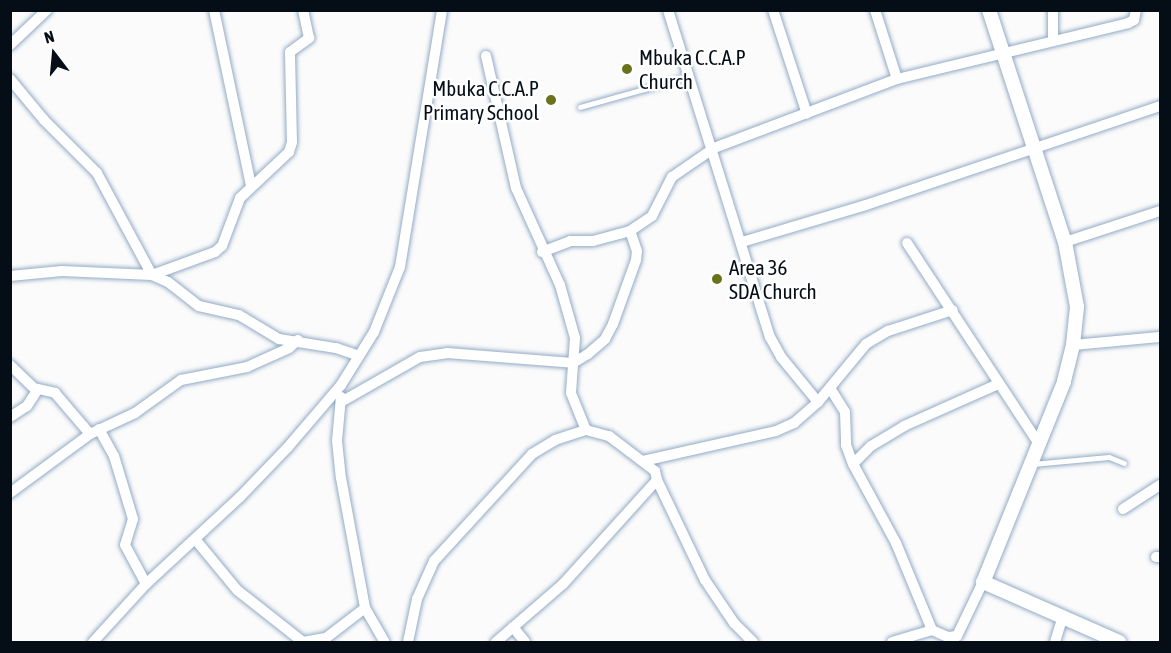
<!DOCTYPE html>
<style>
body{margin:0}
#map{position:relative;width:1171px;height:653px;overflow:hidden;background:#fbfbfb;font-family:"Asap Condensed",sans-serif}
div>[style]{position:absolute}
.roads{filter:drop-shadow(0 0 2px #93abc5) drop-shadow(0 0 2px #93abc5)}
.service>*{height:5px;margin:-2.5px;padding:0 2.5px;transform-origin:2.5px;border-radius:2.5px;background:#fff}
.minor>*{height:10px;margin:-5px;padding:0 5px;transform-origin:5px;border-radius:5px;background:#fff}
.tertiary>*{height:14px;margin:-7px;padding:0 7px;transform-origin:7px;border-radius:7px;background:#fff}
.dots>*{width:16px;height:16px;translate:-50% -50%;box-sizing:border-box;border:3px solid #fff;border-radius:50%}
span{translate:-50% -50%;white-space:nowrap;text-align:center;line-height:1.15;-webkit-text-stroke:5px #fff;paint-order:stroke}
.poi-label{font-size:21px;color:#050d16}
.left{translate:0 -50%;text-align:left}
.right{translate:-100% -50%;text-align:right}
.frame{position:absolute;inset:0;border:12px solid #050d16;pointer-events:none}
.north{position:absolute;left:24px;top:24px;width:60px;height:60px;-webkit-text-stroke:4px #fff;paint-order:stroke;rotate:344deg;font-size:16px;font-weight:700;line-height:24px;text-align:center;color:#050d16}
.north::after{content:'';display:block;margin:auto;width:21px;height:27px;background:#050d16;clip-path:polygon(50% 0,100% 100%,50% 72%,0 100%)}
</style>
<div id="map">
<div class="roads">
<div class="service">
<i style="left:580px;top:107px;width:114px;rotate:-15.7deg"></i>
<i style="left:1032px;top:464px;width:77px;rotate:-5.2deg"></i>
<i style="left:1109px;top:457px;width:16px;rotate:22deg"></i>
</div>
<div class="minor">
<i style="left:214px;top:10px;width:179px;rotate:78.1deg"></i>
<i style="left:668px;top:10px;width:343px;rotate:72.7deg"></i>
<i style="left:770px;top:337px;width:23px;rotate:61deg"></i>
<i style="left:781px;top:357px;width:58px;rotate:50.6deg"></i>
<i style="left:773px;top:10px;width:109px;rotate:71.9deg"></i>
<i style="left:875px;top:10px;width:72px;rotate:72.3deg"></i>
<i style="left:1053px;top:40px;width:30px;rotate:-90deg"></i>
<i style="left:10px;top:45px;width:51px;rotate:-43.4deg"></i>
<i style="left:486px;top:56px;width:135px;rotate:77.2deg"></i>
<i style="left:516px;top:188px;width:107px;rotate:65.6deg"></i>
<i style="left:560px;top:285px;width:55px;rotate:74.2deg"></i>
<i style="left:575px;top:338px;width:55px;rotate:94.2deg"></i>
<i style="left:571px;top:393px;width:40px;rotate:68deg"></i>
<i style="left:10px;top:79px;width:53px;rotate:50.3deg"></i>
<i style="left:44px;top:120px;width:75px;rotate:45deg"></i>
<i style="left:97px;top:173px;width:116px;rotate:61.7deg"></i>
<i style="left:152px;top:275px;width:67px;rotate:-20.1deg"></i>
<i style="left:215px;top:252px;width:9px;rotate:-41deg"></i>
<i style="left:222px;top:246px;width:51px;rotate:-69.4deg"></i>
<i style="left:240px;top:198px;width:67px;rotate:-43.2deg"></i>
<i style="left:289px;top:152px;width:10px;rotate:-73deg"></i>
<i style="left:292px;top:142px;width:90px;rotate:-91.3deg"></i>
<i style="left:290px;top:52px;width:24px;rotate:-36deg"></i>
<i style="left:309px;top:38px;width:29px;rotate:-102deg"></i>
<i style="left:742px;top:242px;width:129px;rotate:-16.6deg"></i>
<i style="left:866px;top:205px;width:310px;rotate:-18.6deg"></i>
<i style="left:1065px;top:242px;width:100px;rotate:-18.1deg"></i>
<i style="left:907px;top:243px;width:240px;rotate:56.7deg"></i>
<i style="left:542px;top:252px;width:30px;rotate:-21deg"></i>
<i style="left:570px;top:241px;width:23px"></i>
<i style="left:593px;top:241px;width:38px;rotate:-15deg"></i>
<i style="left:630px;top:231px;width:27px;rotate:-34deg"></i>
<i style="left:652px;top:216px;width:44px;rotate:-62.9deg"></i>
<i style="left:672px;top:177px;width:51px;rotate:-34.6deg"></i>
<i style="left:714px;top:148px;width:196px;rotate:-20.7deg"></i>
<i style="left:897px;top:79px;width:238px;rotate:-13.6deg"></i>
<i style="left:1128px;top:23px;width:7px;rotate:-27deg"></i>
<i style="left:1134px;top:20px;width:10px;rotate:-79deg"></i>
<i style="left:10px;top:276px;width:52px;rotate:-5.5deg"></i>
<i style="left:62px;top:271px;width:90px;rotate:2.5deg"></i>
<i style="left:152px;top:275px;width:17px;rotate:24deg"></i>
<i style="left:168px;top:282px;width:39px;rotate:38deg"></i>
<i style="left:199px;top:306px;width:41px;rotate:12.7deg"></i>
<i style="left:239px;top:315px;width:47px;rotate:31deg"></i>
<i style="left:279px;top:339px;width:58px;rotate:9deg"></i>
<i style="left:336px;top:348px;width:24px;rotate:19deg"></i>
<i style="left:1073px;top:345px;width:87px;rotate:-5.3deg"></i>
<i style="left:10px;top:365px;width:33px;rotate:44deg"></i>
<i style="left:34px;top:388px;width:22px;rotate:13deg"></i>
<i style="left:55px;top:393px;width:54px;rotate:49.5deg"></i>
<i style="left:830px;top:388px;width:28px;rotate:58deg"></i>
<i style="left:845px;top:412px;width:33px;rotate:88deg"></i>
<i style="left:846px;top:445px;width:20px;rotate:70deg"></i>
<i style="left:853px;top:464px;width:90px;rotate:61.4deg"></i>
<i style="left:896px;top:543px;width:94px;rotate:67.5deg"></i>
<i style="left:341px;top:397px;width:44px;rotate:95.2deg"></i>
<i style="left:337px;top:441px;width:37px;rotate:84deg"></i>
<i style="left:341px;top:478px;width:132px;rotate:79.5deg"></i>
<i style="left:365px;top:608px;width:39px;rotate:60deg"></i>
<i style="left:341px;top:402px;width:91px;rotate:-29.7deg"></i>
<i style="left:420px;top:357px;width:27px;rotate:-8deg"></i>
<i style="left:447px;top:353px;width:126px;rotate:4.5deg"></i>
<i style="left:573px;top:363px;width:17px;rotate:-31deg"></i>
<i style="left:588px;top:354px;width:23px;rotate:-41deg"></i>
<i style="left:605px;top:339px;width:17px;rotate:-62deg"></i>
<i style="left:613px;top:324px;width:68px;rotate:-70.2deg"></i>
<i style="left:636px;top:260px;width:9px;rotate:-84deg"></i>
<i style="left:637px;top:251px;width:21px;rotate:-109deg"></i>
<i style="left:10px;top:417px;width:20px;rotate:-33deg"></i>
<i style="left:27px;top:406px;width:20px;rotate:-57deg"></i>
<i style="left:99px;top:429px;width:31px;rotate:61deg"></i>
<i style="left:114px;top:456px;width:66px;rotate:73.2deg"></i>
<i style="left:133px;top:519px;width:27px;rotate:107deg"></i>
<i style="left:125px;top:545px;width:44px;rotate:61.7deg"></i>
<i style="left:643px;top:461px;width:136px;rotate:-12.7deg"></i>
<i style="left:776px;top:431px;width:20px;rotate:-24deg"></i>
<i style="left:794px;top:423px;width:32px;rotate:-41deg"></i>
<i style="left:818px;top:402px;width:75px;rotate:-50.4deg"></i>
<i style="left:866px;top:344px;width:26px;rotate:-31deg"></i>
<i style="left:888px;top:331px;width:68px;rotate:-17.9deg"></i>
<i style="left:853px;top:464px;width:25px;rotate:-45deg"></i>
<i style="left:871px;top:446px;width:39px;rotate:-31deg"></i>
<i style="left:904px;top:426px;width:101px;rotate:-24deg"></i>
<i style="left:657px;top:480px;width:111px;rotate:64.4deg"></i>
<i style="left:705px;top:580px;width:52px;rotate:56deg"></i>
<i style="left:734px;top:623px;width:27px;rotate:45deg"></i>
<i style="left:10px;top:493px;width:99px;rotate:-36.4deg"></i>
<i style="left:90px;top:434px;width:50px;rotate:-25deg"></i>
<i style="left:135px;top:413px;width:57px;rotate:-35.7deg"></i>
<i style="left:181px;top:380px;width:67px;rotate:-11.1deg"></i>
<i style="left:247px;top:367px;width:46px;rotate:-24.3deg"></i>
<i style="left:289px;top:348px;width:12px;rotate:-42deg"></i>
<i style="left:1123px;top:509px;width:44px;rotate:-33deg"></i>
<i style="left:195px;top:539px;width:66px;rotate:50.5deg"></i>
<i style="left:237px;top:590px;width:84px;rotate:38.2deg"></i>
<i style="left:303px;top:642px;width:23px;rotate:-10deg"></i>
<i style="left:326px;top:638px;width:49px;rotate:-37.6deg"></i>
<i style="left:1156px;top:557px;width:4px"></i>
<i style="left:513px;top:627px;width:19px;rotate:51deg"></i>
<i style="left:93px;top:642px;width:79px;rotate:-47.6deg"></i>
<i style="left:146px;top:584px;width:128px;rotate:-42.8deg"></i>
<i style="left:240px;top:497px;width:69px;rotate:-46.2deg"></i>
<i style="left:288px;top:447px;width:82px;rotate:-49.5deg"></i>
<i style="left:341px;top:385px;width:62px;rotate:-58.1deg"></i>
<i style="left:374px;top:332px;width:70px;rotate:-68.2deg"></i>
<i style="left:400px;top:267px;width:260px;rotate:-80.7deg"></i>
<i style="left:408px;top:642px;width:44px;rotate:-78.2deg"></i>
<i style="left:417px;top:599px;width:42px;rotate:-65.9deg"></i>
<i style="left:434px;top:561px;width:145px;rotate:-47.5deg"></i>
<i style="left:532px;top:454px;width:27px;rotate:-31deg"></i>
<i style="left:555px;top:440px;width:33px;rotate:-18deg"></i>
<i style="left:586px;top:430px;width:24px;rotate:15deg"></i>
<i style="left:609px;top:436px;width:58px;rotate:37.3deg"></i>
<i style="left:655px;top:471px;width:9px;rotate:77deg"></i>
<i style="left:657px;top:480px;width:140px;rotate:132.1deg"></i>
<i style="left:563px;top:584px;width:89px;rotate:139.1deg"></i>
<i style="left:892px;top:642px;width:42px;rotate:-16.7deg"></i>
<i style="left:932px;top:630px;width:17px;rotate:24deg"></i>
<i style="left:948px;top:637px;width:9px;rotate:-6deg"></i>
<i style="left:957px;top:636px;width:60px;rotate:-64.3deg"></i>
<i style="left:1055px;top:642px;width:24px;rotate:-73deg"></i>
</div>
<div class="tertiary">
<i style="left:989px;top:10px;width:244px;rotate:71.9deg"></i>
<i style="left:1065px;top:242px;width:66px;rotate:79.5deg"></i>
<i style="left:1077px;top:307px;width:38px;rotate:96deg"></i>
<i style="left:1073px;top:345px;width:38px;rotate:104deg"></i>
<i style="left:1064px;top:382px;width:216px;rotate:112deg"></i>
<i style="left:983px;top:582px;width:149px;rotate:23.8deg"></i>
</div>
</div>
<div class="dots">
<i style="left:627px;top:69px;background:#69731c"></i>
<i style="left:551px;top:100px;background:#69731c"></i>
<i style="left:717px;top:279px;background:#69731c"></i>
</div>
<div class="poi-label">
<span class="left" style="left:639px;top:69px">Mbuka C.C.A.P<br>Church</span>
<span class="right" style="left:539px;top:100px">Mbuka C.C.A.P<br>Primary School</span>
<span class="left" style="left:729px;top:279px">Area 36<br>SDA Church</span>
</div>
<div class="frame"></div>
<div class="north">N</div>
</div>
